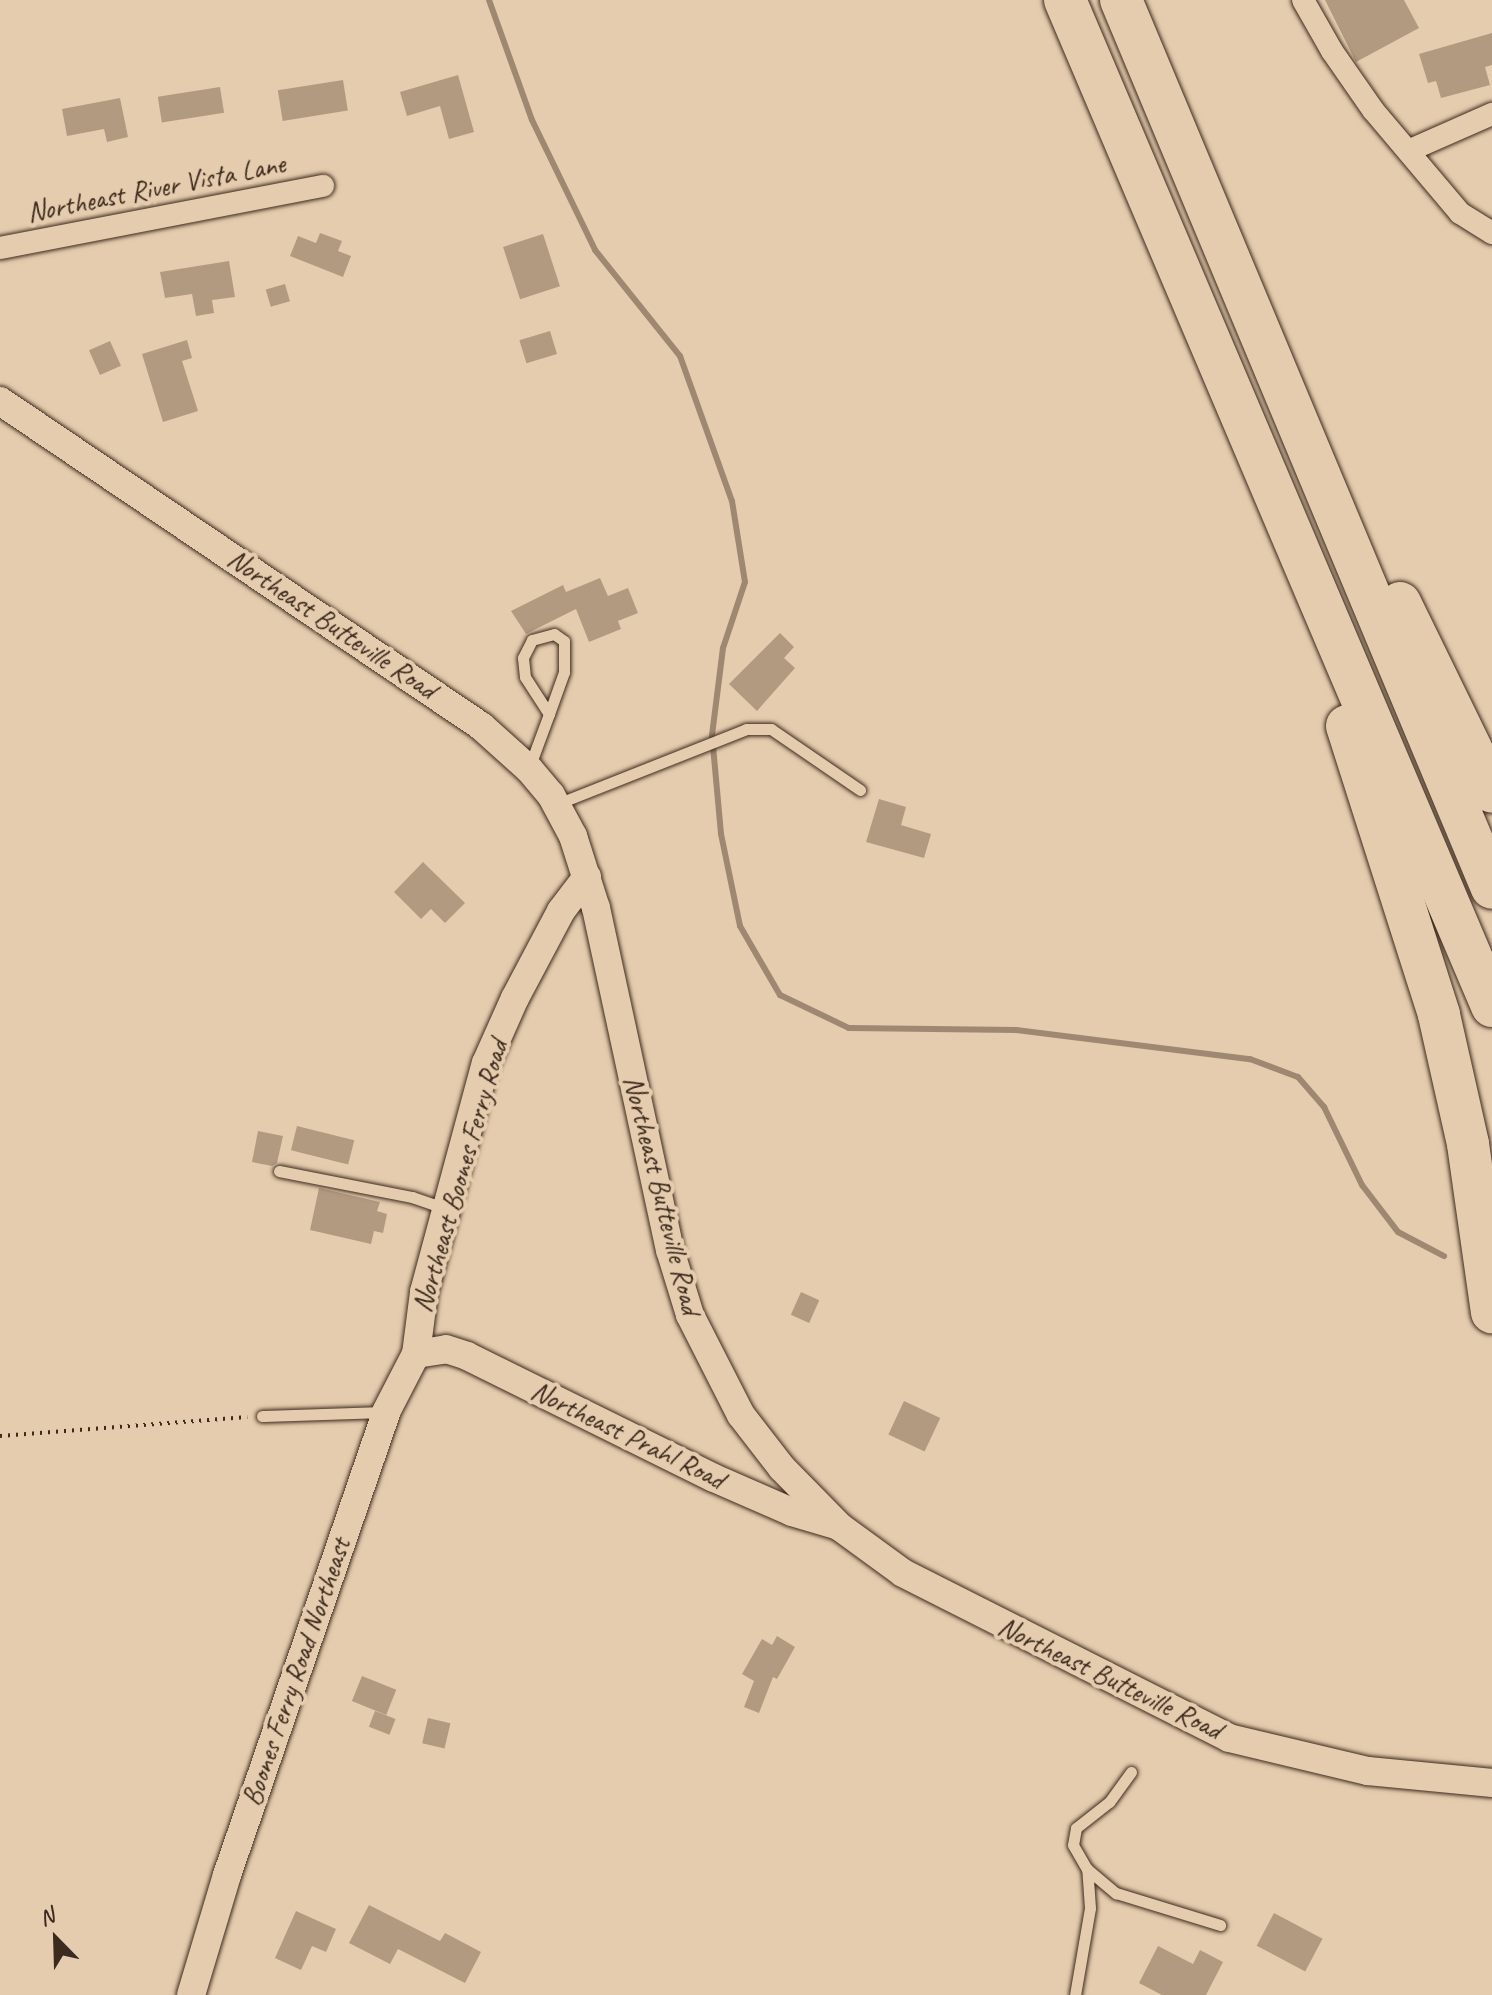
<!DOCTYPE html>
<style>
body{margin:0}
#map{position:relative;width:1492px;height:1995px;overflow:hidden;background:#e6ccae;font-family:Caveat,sans-serif}
div>[style]{position:absolute}
.stream>*{height:6px;margin:-3px;padding:0 3px;transform-origin:3px;border-radius:3px;background:#9e8872}
.building>*{inset:0;background:#b29a81;transform-origin:0 0}
.path>*{height:4px;margin-top:-2px;transform-origin:0;background:repeating-linear-gradient(90deg,#3b2a1e 0 2px,transparent 0 8px)}
.roads{filter:drop-shadow(0 0 2px #3b2a1e) drop-shadow(0 0 2px #3b2a1e)}
.service>*{height:11px;margin:-5.5px;padding:0 5.5px;transform-origin:5.5px;border-radius:5.5px;background:#e6ccae}
.minor>*{height:22px;margin:-11px;padding:0 11px;transform-origin:11px;border-radius:11px;background:#e6ccae}
.tertiary>*{height:28px;margin:-14px;padding:0 14px;transform-origin:14px;border-radius:14px;background:#e6ccae}
.motorway>*{height:42px;margin:-21px;padding:0 21px;transform-origin:21px;border-radius:21px;background:#e6ccae}
span{translate:-50% -50%;white-space:nowrap;text-align:center;line-height:1.15;-webkit-text-stroke:8px #e6ccae;paint-order:stroke}
.street-label{font-size:28px;color:#3b2a1e}
.north{position:absolute;left:16px;top:1899px;width:80px;height:80px;-webkit-text-stroke:6px #e6ccae;paint-order:stroke;rotate:337deg;font-size:22px;font-weight:700;line-height:32px;text-align:center;color:#3b2a1e}
.north::after{content:'';display:block;margin:auto;width:28px;height:36px;background:#3b2a1e;clip-path:polygon(50% 0,100% 100%,50% 72%,0 100%)}
</style>
<div id="map">
<div class="stream">
<i style="left:489px;top:0;width:127px;rotate:70.3deg"></i>
<i style="left:532px;top:120px;width:144px;rotate:64.1deg"></i>
<i style="left:595px;top:250px;width:136px;rotate:51.3deg"></i>
<i style="left:680px;top:356px;width:154px;rotate:70.3deg"></i>
<i style="left:732px;top:501px;width:82px;rotate:80.9deg"></i>
<i style="left:745px;top:582px;width:70px;rotate:108.4deg"></i>
<i style="left:723px;top:648px;width:88px;rotate:97.2deg"></i>
<i style="left:712px;top:735px;width:99px;rotate:84.8deg"></i>
<i style="left:721px;top:834px;width:94px;rotate:78.3deg"></i>
<i style="left:740px;top:926px;width:80px;rotate:59.9deg"></i>
<i style="left:780px;top:995px;width:76px;rotate:25.6deg"></i>
<i style="left:849px;top:1028px;width:167px;rotate:0.7deg"></i>
<i style="left:1016px;top:1030px;width:236px;rotate:7.1deg"></i>
<i style="left:1250px;top:1059px;width:51px;rotate:20.6deg"></i>
<i style="left:1298px;top:1077px;width:40px;rotate:49deg"></i>
<i style="left:1324px;top:1107px;width:87px;rotate:64deg"></i>
<i style="left:1362px;top:1185px;width:59px;rotate:52.5deg"></i>
<i style="left:1398px;top:1232px;width:52px;rotate:27.6deg"></i>
</div>
<div class="building">
<i style="clip-path:polygon(1325px 0,1404px 0,1419px 28px,1356px 62px)"></i>
<i style="clip-path:polygon(1492px 33px,1492px 65px,1485px 67px,1490px 85px,1441px 98px,1436px 81px,1428px 83px,1419px 54px)"></i>
<i style="clip-path:polygon(458px 75px,474px 132px,449px 139px,440px 106px,407px 116px,400px 92px)"></i>
<i style="left:343px;top:80px;width:31px;height:66px;rotate:81deg"></i>
<i style="left:220px;top:87px;width:26px;height:63px;rotate:81deg"></i>
<i style="clip-path:polygon(120px 98px,128px 137px,107px 142px,104px 129px,67px 136px,62px 109px)"></i>
<i style="clip-path:polygon(320px 233px,342px 241px,338px 251px,351px 256px,343px 277px,290px 256px,298px 236px,316px 243px)"></i>
<i style="left:543px;top:234px;width:55px;height:42px;rotate:72deg"></i>
<i style="clip-path:polygon(229px 261px,235px 297px,212px 300px,214px 313px,196px 316px,192px 294px,165px 298px,160px 272px)"></i>
<i style="left:285px;top:284px;width:18px;height:20px;rotate:74deg"></i>
<i style="left:550px;top:331px;width:24px;height:32px;rotate:73deg"></i>
<i style="clip-path:polygon(187px 340px,192px 358px,182px 361px,198px 411px,163px 422px,142px 354px)"></i>
<i style="left:110px;top:341px;width:27px;height:23px;rotate:66deg"></i>
<i style="clip-path:polygon(600px 578px,608px 596px,628px 588px,638px 613px,618px 621px,621px 629px,589px 642px,576px 609px,526px 634px,511px 611px,563px 585px,566px 592px)"></i>
<i style="clip-path:polygon(780px 633px,794px 647px,784px 658px,795px 668px,757px 711px,729px 684px)"></i>
<i style="clip-path:polygon(879px 799px,906px 807px,901px 825px,931px 834px,924px 858px,866px 842px)"></i>
<i style="clip-path:polygon(423px 862px,465px 903px,445px 923px,431px 909px,421px 919px,394px 892px)"></i>
<i style="left:297px;top:1126px;width:59px;height:25px;rotate:14deg"></i>
<i style="clip-path:polygon(258px 1131px,283px 1136px,277px 1163px,272px 1166px,252px 1162px)"></i>
<i style="clip-path:polygon(319px 1188px,380px 1202px,377px 1211px,387px 1214px,383px 1233px,374px 1231px,371px 1244px,310px 1230px)"></i>
<i style="left:801px;top:1292px;width:20px;height:25px;rotate:24deg"></i>
<i style="left:904px;top:1401px;width:40px;height:37px;rotate:25deg"></i>
<i style="clip-path:polygon(777px 1636px,795px 1647px,777px 1679px,773px 1677px,759px 1713px,744px 1707px,754px 1681px,742px 1674px,762px 1639px,772px 1645px)"></i>
<i style="left:362px;top:1676px;width:37px;height:27px;rotate:22deg"></i>
<i style="left:375px;top:1711px;width:22px;height:17px;rotate:21deg"></i>
<i style="left:428px;top:1718px;width:23px;height:26px;rotate:13deg"></i>
<i style="clip-path:polygon(369px 1905px,440px 1941px,445px 1933px,481px 1952px,465px 1983px,398px 1949px,390px 1964px,349px 1943px)"></i>
<i style="clip-path:polygon(296px 1911px,336px 1929px,326px 1952px,312px 1946px,301px 1970px,275px 1958px)"></i>
<i style="left:1274px;top:1913px;width:55px;height:37px;rotate:28deg"></i>
<i style="clip-path:polygon(1158px 1946px,1193px 1964px,1200px 1950px,1223px 1962px,1206px 1995px,1162px 1995px,1139px 1983px)"></i>
</div>
<div class="path">
<i style="left:0;top:1436px;width:248px;rotate:-4.4deg"></i>
</div>
<div class="roads">
<div class="service">
<i style="left:529px;top:768px;width:58px;rotate:-69.7deg"></i>
<i style="left:549px;top:714px;width:45px;rotate:-70.3deg"></i>
<i style="left:564px;top:672px;width:31px;rotate:-90deg"></i>
<i style="left:564px;top:641px;width:12px;rotate:-145deg"></i>
<i style="left:554px;top:634px;width:23px;rotate:165deg"></i>
<i style="left:532px;top:640px;width:20px;rotate:117deg"></i>
<i style="left:523px;top:658px;width:19px;rotate:84deg"></i>
<i style="left:525px;top:677px;width:44px;rotate:57deg"></i>
<i style="left:557px;top:804px;width:203px;rotate:-21.6deg"></i>
<i style="left:746px;top:729px;width:25px"></i>
<i style="left:771px;top:729px;width:108px;rotate:34.4deg"></i>
<i style="left:279px;top:1171px;width:136px;rotate:11.1deg"></i>
<i style="left:412px;top:1197px;width:36px;rotate:19deg"></i>
<i style="left:262px;top:1416px;width:123px;rotate:-1.9deg"></i>
<i style="left:1131px;top:1772px;width:37px;rotate:126deg"></i>
<i style="left:1109px;top:1802px;width:42px;rotate:141.8deg"></i>
<i style="left:1076px;top:1828px;width:17px;rotate:100deg"></i>
<i style="left:1073px;top:1845px;width:28px;rotate:60deg"></i>
<i style="left:1087px;top:1869px;width:38px;rotate:40deg"></i>
<i style="left:1116px;top:1893px;width:109px;rotate:17.1deg"></i>
<i style="left:1075px;top:1995px;width:88px;rotate:-80.2deg"></i>
<i style="left:1090px;top:1908px;width:39px;rotate:-94deg"></i>
</div>
<div class="minor">
<i style="left:1303px;top:0;width:59px;rotate:60.4deg"></i>
<i style="left:1332px;top:51px;width:72px;rotate:55.2deg"></i>
<i style="left:1373px;top:110px;width:135px;rotate:49.8deg"></i>
<i style="left:1460px;top:213px;width:38px;rotate:32deg"></i>
<i style="left:1408px;top:151px;width:92px;rotate:-23.8deg"></i>
<i style="left:0;top:248px;width:329px;rotate:-10.9deg"></i>
</div>
<div class="tertiary">
<i style="left:0;top:401px;width:581px;rotate:34.05deg"></i>
<i style="left:481px;top:726px;width:64px;rotate:41.9deg"></i>
<i style="left:529px;top:769px;width:34px;rotate:50deg"></i>
<i style="left:551px;top:795px;width:47px;rotate:61.8deg"></i>
<i style="left:573px;top:836px;width:76px;rotate:72.3deg"></i>
<i style="left:596px;top:908px;width:350px;rotate:77.8deg"></i>
<i style="left:670px;top:1250px;width:68px;rotate:72.9deg"></i>
<i style="left:690px;top:1315px;width:112px;rotate:63deg"></i>
<i style="left:741px;top:1415px;width:67px;rotate:52.3deg"></i>
<i style="left:782px;top:1468px;width:83px;rotate:45.5deg"></i>
<i style="left:840px;top:1527px;width:78px;rotate:36.1deg"></i>
<i style="left:903px;top:1573px;width:365px;rotate:26.8deg"></i>
<i style="left:1229px;top:1738px;width:143px;rotate:13.4deg"></i>
<i style="left:1368px;top:1771px;width:125px;rotate:5.5deg"></i>
<i style="left:416px;top:1354px;width:30px;rotate:-9deg"></i>
<i style="left:446px;top:1349px;width:22px;rotate:18deg"></i>
<i style="left:467px;top:1356px;width:275px;rotate:26.3deg"></i>
<i style="left:714px;top:1478px;width:85px;rotate:23.6deg"></i>
<i style="left:792px;top:1512px;width:46px;rotate:16.5deg"></i>
<i style="left:191px;top:1995px;width:125px;rotate:-73.3deg"></i>
<i style="left:227px;top:1875px;width:490px;rotate:-71deg"></i>
<i style="left:386px;top:1412px;width:65px;rotate:-62.7deg"></i>
<i style="left:416px;top:1354px;width:63px;rotate:-82.6deg"></i>
<i style="left:424px;top:1292px;width:237px;rotate:-74.9deg"></i>
<i style="left:486px;top:1063px;width:71px;rotate:-66deg"></i>
<i style="left:515px;top:998px;width:98px;rotate:-62.1deg"></i>
<i style="left:561px;top:911px;width:43px;rotate:-52.6deg"></i>
</div>
<div class="motorway">
<i style="left:1065px;top:0;width:1093px;rotate:67deg"></i>
<i style="left:1121px;top:0;width:962px;rotate:67.33deg"></i>
<i style="left:1400px;top:603px;width:210px;rotate:64deg"></i>
<i style="left:1347px;top:726px;width:303px;rotate:72.3deg"></i>
<i style="left:1439px;top:1015px;width:132px;rotate:77.3deg"></i>
<i style="left:1468px;top:1144px;width:170px;rotate:81.9deg"></i>
</div>
</div>
<div class="street-label">
<span style="left:156px;top:188px;rotate:-11deg">Northeast River Vista Lane</span>
<span style="left:332px;top:624px;rotate:34deg">Northeast Butteville Road</span>
<span style="left:460px;top:1176px;rotate:-74deg">Northeast Boones Ferry Road</span>
<span style="left:662px;top:1195px;rotate:76deg">Northeast Butteville Road</span>
<span style="left:628px;top:1435px;rotate:26deg">Northeast Prahl Road</span>
<span style="left:296px;top:1672px;rotate:-71deg">Boones Ferry Road Northeast</span>
<span style="left:1110px;top:1678px;rotate:26deg">Northeast Butteville Road</span>
</div>
<div class="north">N</div>
</div>
